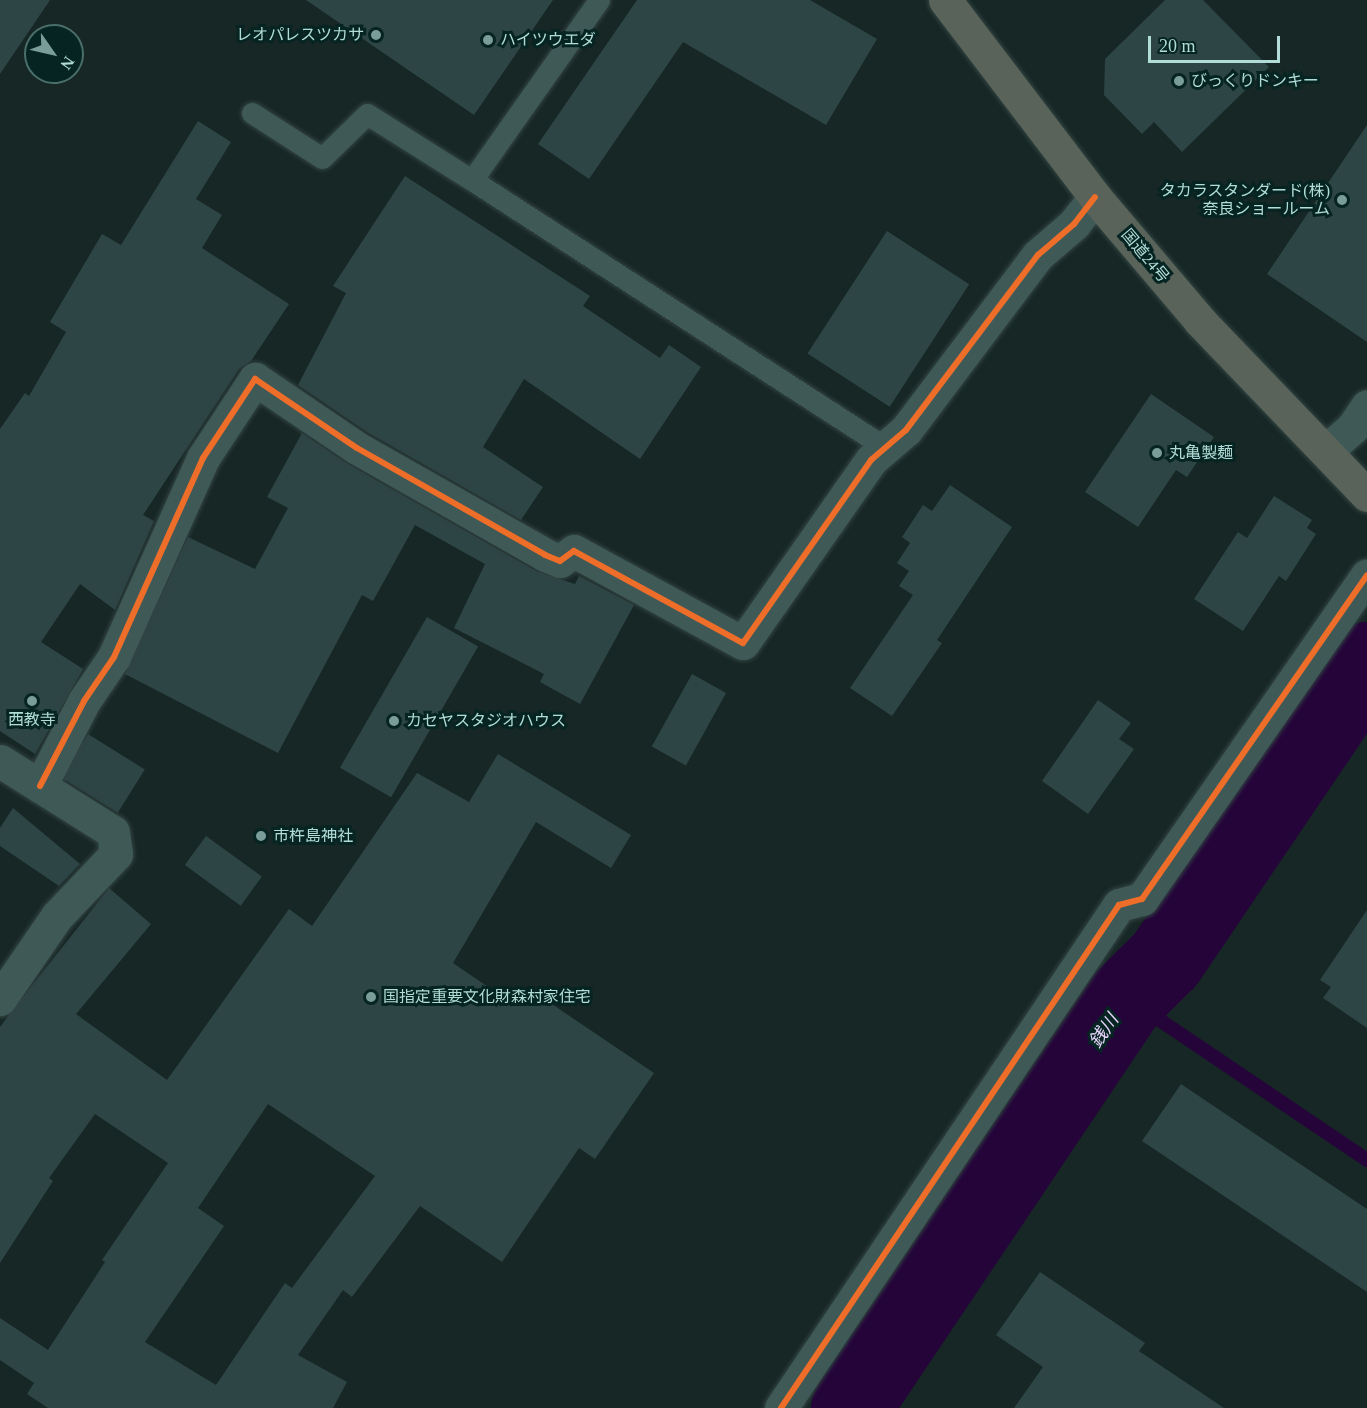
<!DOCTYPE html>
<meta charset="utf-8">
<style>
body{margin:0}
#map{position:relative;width:1367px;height:1408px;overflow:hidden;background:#172725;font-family:"Times New Roman","Noto Sans JP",serif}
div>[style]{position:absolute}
.stream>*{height:14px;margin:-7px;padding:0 7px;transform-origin:7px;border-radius:7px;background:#25043a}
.river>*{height:80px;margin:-40px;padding:0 40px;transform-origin:40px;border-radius:40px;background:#25043a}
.building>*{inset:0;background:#2e4546;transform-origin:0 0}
.roads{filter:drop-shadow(0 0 2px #324442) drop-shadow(0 0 2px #324442)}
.lane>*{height:21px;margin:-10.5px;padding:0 10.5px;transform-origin:10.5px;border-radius:10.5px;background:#3f5957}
.street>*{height:33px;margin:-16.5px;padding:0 16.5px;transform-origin:16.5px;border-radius:16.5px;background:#3f5957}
.highway>*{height:33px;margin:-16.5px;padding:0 16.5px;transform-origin:16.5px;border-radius:16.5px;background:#596359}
.cycleway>*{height:6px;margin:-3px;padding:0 3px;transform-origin:3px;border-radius:3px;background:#ee6e29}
.dots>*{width:16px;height:16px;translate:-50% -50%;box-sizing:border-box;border:3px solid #052422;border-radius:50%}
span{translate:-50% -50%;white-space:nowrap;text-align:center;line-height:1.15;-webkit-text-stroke:6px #052422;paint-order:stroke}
.poi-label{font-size:16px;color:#b1dcd7}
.right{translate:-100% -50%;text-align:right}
.left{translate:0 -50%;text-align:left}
.street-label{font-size:16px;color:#b1dcd7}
.water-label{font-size:18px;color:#e7d3f9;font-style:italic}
.north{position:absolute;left:24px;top:24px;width:60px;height:60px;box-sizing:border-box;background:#052422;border:2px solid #4a6e6a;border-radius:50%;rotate:124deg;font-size:16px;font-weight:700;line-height:24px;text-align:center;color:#b1dcd7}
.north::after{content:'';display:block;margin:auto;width:21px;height:27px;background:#7b9d99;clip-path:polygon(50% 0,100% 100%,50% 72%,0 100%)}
.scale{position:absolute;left:1148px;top:36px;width:132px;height:27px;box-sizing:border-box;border:3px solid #b1dcd7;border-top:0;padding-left:8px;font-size:18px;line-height:21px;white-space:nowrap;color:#b1dcd7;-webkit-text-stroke:4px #052422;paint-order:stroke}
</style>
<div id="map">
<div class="stream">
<i style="left:1127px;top:998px;width:290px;rotate:34deg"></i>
</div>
<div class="river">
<i style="left:851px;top:1408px;width:494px;rotate:-56.1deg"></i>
<i style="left:1127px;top:998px;width:55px;rotate:-45deg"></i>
<i style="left:1166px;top:959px;width:359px;rotate:-55.9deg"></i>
</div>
<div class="building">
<i style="clip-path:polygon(0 0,50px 0,0 74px)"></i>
<i style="clip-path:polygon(306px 0,553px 0,474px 115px)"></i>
<i style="clip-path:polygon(637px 0,810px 0,877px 39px,826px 125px,683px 42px,589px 179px,538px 144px)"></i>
<i style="clip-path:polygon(1165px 0,1203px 0,1269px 67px,1182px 152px,1154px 122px,1142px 134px,1104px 95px,1105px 59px)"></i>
<i style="clip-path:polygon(198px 121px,231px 142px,196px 199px,222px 215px,202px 248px,289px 304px,251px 361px,239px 369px,143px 515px,154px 521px,115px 610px,80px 584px,41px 642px,83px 669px,35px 754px,0 731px,0 429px,25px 393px,29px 396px,66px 332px,50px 322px,102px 234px,121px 245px)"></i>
<i style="clip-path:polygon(1367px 125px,1367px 342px,1267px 274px)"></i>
<i style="clip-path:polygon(405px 176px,590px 296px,583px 306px,660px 358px,669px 345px,701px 367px,640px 459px,524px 379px,483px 447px,543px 487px,521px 520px,367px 432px,298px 385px,346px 293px,333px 286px)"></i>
<i style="left:887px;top:231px;width:98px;height:146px;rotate:33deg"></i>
<i style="clip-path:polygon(1151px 394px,1214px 437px,1187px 477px,1176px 470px,1138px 527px,1085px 492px)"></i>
<i style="clip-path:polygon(302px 433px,348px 464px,536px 571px,575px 584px,579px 576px,634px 605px,580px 704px,540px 682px,544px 674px,454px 628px,485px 564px,415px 525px,373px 601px,362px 595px,278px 753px,125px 674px,188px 537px,255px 569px,288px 508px,267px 497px)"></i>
<i style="clip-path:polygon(950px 485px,1012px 527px,937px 640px,942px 643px,892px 716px,850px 688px,913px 595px,899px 586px,909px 571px,897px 563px,910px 543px,902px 537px,923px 505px,932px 511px)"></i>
<i style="clip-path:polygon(1274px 496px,1312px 520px,1307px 528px,1316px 534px,1286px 581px,1279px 576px,1243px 631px,1194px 599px,1238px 532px,1247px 538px)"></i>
<i style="left:427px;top:617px;width:59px;height:174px;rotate:30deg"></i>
<i style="left:692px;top:674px;width:39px;height:83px;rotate:29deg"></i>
<i style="clip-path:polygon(1098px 700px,1131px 723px,1119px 739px,1134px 749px,1088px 814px,1042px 781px)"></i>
<i style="left:88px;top:734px;width:67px;height:51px;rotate:32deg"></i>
<i style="clip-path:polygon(evenodd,498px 754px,631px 835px,611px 868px,536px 822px,453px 963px,516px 1006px,528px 988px,654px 1073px,595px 1159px,579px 1148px,502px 1262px,420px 1206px,352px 1297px,343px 1290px,298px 1355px,347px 1382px,333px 1408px,48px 1408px,27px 1394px,34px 1383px,0 1360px,0 1318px,48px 1350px,105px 1262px,102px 1260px,168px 1163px,95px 1114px,49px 1178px,53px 1181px,0 1263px,0 1027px,8px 1016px,109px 888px,151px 924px,76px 1014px,167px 1080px,289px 909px,312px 926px,417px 773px,469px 802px,498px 754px,268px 1104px,375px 1176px,292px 1288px,285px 1283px,216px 1385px,145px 1342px,224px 1226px,198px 1208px,268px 1104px)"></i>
<i style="clip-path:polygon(13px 808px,80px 864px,59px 886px,0 846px,0 828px)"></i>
<i style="left:206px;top:836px;width:69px;height:36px;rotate:36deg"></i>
<i style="clip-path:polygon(1367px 910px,1367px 1028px,1323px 998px,1331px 987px,1320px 980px)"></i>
<i style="clip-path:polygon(1181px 1084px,1367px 1209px,1367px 1292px,1142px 1141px)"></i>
<i style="clip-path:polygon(1040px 1272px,1145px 1343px,1139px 1351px,1224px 1408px,1014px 1408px,1043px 1367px,996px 1335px)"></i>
</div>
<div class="roads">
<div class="lane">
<i style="left:599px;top:0;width:220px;rotate:125.2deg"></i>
<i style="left:472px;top:180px;width:493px;rotate:32.9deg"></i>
<i style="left:252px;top:113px;width:83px;rotate:32.7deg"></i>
<i style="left:322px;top:158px;width:63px;rotate:-44.4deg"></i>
<i style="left:367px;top:114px;width:124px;rotate:32.2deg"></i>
</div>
<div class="street">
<i style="left:1327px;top:450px;width:35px;rotate:-41deg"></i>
<i style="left:1353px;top:427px;width:25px;rotate:-56deg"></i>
<i style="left:0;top:761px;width:133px;rotate:32.1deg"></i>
<i style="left:113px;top:832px;width:22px;rotate:82deg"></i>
<i style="left:116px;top:854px;width:86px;rotate:133.6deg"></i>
<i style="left:57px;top:916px;width:101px;rotate:124.5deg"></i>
<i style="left:40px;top:786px;width:96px;rotate:-62.6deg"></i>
<i style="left:84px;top:701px;width:53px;rotate:-55.7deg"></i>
<i style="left:114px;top:657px;width:218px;rotate:-65.9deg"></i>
<i style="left:203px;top:458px;width:95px;rotate:-56.6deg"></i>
<i style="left:255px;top:379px;width:123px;rotate:34.1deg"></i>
<i style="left:357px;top:448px;width:216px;rotate:29.6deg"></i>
<i style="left:545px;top:555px;width:16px;rotate:22deg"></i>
<i style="left:560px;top:561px;width:17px;rotate:-36deg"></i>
<i style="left:574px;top:551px;width:192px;rotate:28.6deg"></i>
<i style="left:743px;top:643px;width:223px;rotate:-55deg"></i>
<i style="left:871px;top:460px;width:46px;rotate:-40.6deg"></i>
<i style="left:906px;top:430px;width:219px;rotate:-53deg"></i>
<i style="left:1038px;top:255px;width:48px;rotate:-40.7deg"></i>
<i style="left:1074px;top:224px;width:34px;rotate:-52deg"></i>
<i style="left:781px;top:1408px;width:606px;rotate:-56.1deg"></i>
<i style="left:1119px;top:905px;width:24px;rotate:-15deg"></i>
<i style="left:1142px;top:899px;width:394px;rotate:-55.2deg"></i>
</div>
<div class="highway">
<i style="left:945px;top:0;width:248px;rotate:52.7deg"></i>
<i style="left:1095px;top:197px;width:162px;rotate:49.7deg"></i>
<i style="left:1200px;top:321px;width:241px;rotate:46.2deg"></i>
</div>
</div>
<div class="cycleway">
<i style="left:40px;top:786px;width:96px;rotate:-62.6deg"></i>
<i style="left:84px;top:701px;width:53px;rotate:-55.7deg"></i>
<i style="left:114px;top:657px;width:218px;rotate:-65.9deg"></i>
<i style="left:203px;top:458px;width:95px;rotate:-56.6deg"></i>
<i style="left:255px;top:379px;width:123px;rotate:34.1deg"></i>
<i style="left:357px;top:448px;width:216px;rotate:29.6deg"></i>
<i style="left:545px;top:555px;width:16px;rotate:22deg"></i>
<i style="left:560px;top:561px;width:17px;rotate:-36deg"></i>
<i style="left:574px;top:551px;width:192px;rotate:28.6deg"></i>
<i style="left:743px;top:643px;width:223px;rotate:-55deg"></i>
<i style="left:871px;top:460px;width:46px;rotate:-40.6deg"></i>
<i style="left:906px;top:430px;width:219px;rotate:-53deg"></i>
<i style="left:1038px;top:255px;width:48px;rotate:-40.7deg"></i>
<i style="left:1074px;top:224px;width:34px;rotate:-52deg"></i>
<i style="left:781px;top:1408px;width:606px;rotate:-56.1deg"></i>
<i style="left:1119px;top:905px;width:24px;rotate:-15deg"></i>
<i style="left:1142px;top:899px;width:394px;rotate:-55.2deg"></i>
</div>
<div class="dots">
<i style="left:376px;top:35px;background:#7b9d99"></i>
<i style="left:488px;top:40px;background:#7b9d99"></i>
<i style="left:1179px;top:81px;background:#7b9d99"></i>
<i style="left:1342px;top:200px;background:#7b9d99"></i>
<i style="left:1157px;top:453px;background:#7b9d99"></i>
<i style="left:32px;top:701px;background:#7b9d99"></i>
<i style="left:394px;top:721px;background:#7b9d99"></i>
<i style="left:261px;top:836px;background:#7b9d99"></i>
<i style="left:371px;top:997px;background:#7b9d99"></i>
</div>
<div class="poi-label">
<span class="right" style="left:364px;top:35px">レオパレスツカサ</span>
<span class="left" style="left:500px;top:40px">ハイツウエダ</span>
<span class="left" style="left:1191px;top:81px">びっくりドンキー</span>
<span class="right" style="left:1330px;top:200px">タカラスタンダード(株)<br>奈良ショールーム</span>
<span class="left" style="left:1169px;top:453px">丸亀製麺</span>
<span style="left:32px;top:720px">西教寺</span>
<span class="left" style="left:406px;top:721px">カセヤスタジオハウス</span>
<span class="left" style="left:273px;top:836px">市杵島神社</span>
<span class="left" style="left:383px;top:997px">国指定重要文化財森村家住宅</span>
</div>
<div class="street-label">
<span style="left:1145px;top:256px;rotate:50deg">国道24号</span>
</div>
<div class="water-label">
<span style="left:1104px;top:1031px;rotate:-56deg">銭川</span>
</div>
<div class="north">N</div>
<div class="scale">20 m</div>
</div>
